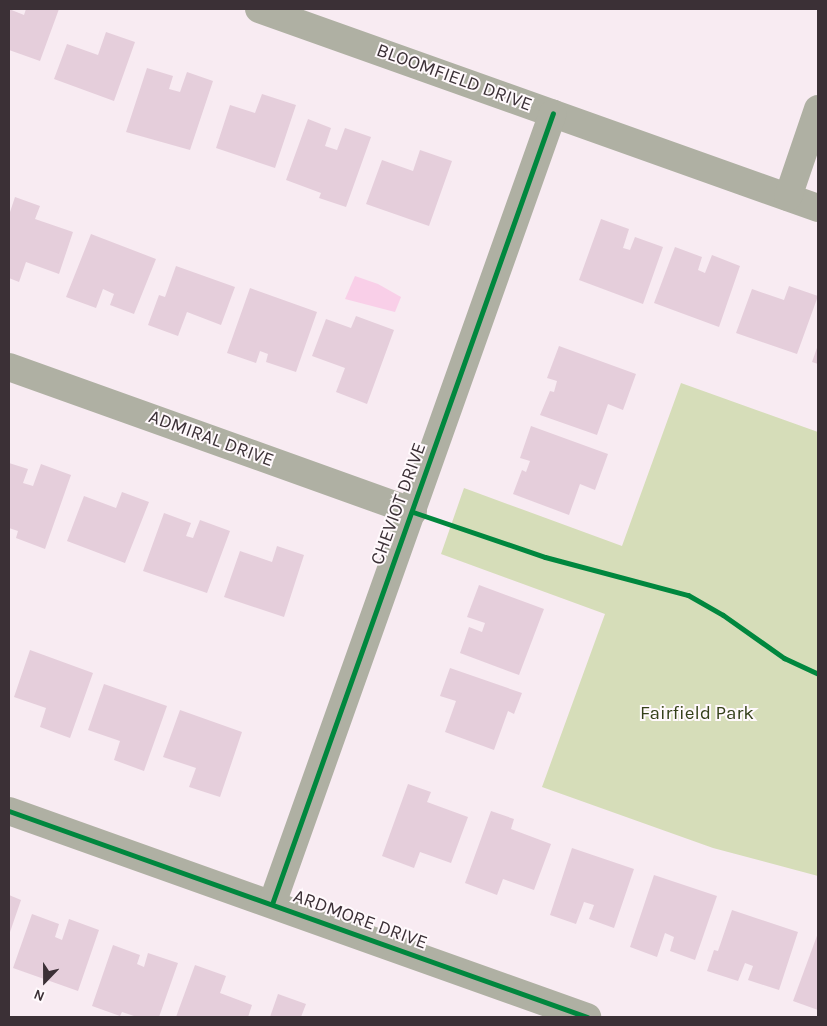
<!DOCTYPE html>
<style>
body{margin:0}
#map{position:relative;width:827px;height:1026px;overflow:hidden;background:#f8ebf2;font-family:Karla,sans-serif}
div>[style]{position:absolute}
.green>*{inset:0;background:#d6ddb9}
.water>*{inset:0;background:#f9cfe8}
.building>*{inset:0;background:#e5cedb}
.minor>*{height:28px;margin:-14px;padding:0 14px;transform-origin:14px;border-radius:14px;background:#afb0a3}
.cycleway>*{height:5px;margin:-2.5px;padding:0 2.5px;transform-origin:2.5px;border-radius:2.5px;background:#00873e}
span{translate:-50% -50%;white-space:nowrap;text-align:center;line-height:1.15;-webkit-text-stroke:4px #fff9fc;paint-order:stroke}
.street-label{font-size:19px;color:#3b3036}
.park-label{font-size:19px;color:#344019}
.frame{position:absolute;inset:0;border:10px solid #3b3036;pointer-events:none}
.north{position:absolute;left:20px;top:956px;width:50px;height:50px;-webkit-text-stroke:4px #fff9fc;paint-order:stroke;rotate:202deg;font-size:14px;font-weight:700;line-height:20px;text-align:center;color:#3b3036}
.north::after{content:'';display:block;margin:auto;width:18px;height:22px;background:#3b3036;clip-path:polygon(50% 0,100% 100%,50% 72%,0 100%)}
</style>
<div id="map">
<div class="green">
<i style="clip-path:polygon(681px 383px,818px 432px,818px 876px,713px 848px,542px 787px,605px 614px,441px 554px,464px 488px,622px 546px)"></i>
</div>
<div class="water">
<i style="clip-path:polygon(355px 276px,378px 284px,401px 297px,395px 312px,345px 299px)"></i>
</div>
<div class="building">
<i style="clip-path:polygon(9px 9px,24px 15px,26px 9px,59px 9px,40px 61px,9px 50px)"></i>
<i style="clip-path:polygon(106px 32px,135px 42px,114px 101px,54px 79px,67px 44px,98px 55px)"></i>
<i style="clip-path:polygon(147px 68px,173px 76px,169px 89px,180px 92px,187px 72px,213px 81px,190px 150px,126px 132px)"></i>
<i style="clip-path:polygon(262px 94px,296px 105px,275px 168px,216px 148px,230px 105px,255px 113px)"></i>
<i style="clip-path:polygon(308px 119px,331px 128px,325px 146px,337px 150px,345px 128px,371px 137px,346px 207px,319px 198px,321px 193px,286px 180px)"></i>
<i style="clip-path:polygon(420px 150px,452px 161px,429px 226px,366px 204px,382px 160px,413px 171px)"></i>
<i style="clip-path:polygon(15px 197px,40px 206px,35px 219px,73px 232px,59px 274px,26px 262px,19px 282px,9px 278px,9px 215px)"></i>
<i style="clip-path:polygon(601px 219px,629px 229px,623px 248px,630px 250px,635px 237px,663px 247px,643px 304px,579px 280px)"></i>
<i style="clip-path:polygon(91px 234px,156px 259px,134px 314px,110px 305px,114px 294px,103px 289px,96px 308px,66px 297px)"></i>
<i style="clip-path:polygon(675px 247px,702px 257px,698px 270px,705px 273px,712px 255px,740px 266px,719px 327px,654px 303px)"></i>
<i style="clip-path:polygon(176px 266px,235px 287px,221px 325px,187px 312px,178px 336px,148px 325px,159px 295px,165px 297px)"></i>
<i style="clip-path:polygon(789px 286px,818px 296px,797px 354px,736px 333px,752px 289px,784px 300px)"></i>
<i style="clip-path:polygon(250px 288px,317px 312px,296px 372px,266px 362px,268px 354px,260px 351px,256px 363px,227px 353px)"></i>
<i style="clip-path:polygon(356px 316px,394px 330px,367px 404px,336px 392px,345px 368px,312px 356px,326px 319px,351px 328px)"></i>
<i style="clip-path:polygon(818px 345px,818px 364px,812px 362px)"></i>
<i style="clip-path:polygon(559px 346px,636px 374px,623px 410px,608px 404px,597px 435px,540px 415px,550px 391px,554px 392px,557px 381px,547px 378px)"></i>
<i style="clip-path:polygon(531px 426px,608px 454px,595px 490px,580px 484px,569px 515px,513px 494px,522px 470px,526px 472px,530px 461px,520px 458px)"></i>
<i style="clip-path:polygon(9px 463px,28px 469px,23px 483px,33px 486px,41px 464px,71px 475px,45px 549px,16px 538px,18px 531px,9px 528px)"></i>
<i style="clip-path:polygon(122px 492px,149px 502px,125px 563px,67px 541px,84px 496px,116px 508px)"></i>
<i style="clip-path:polygon(164px 513px,191px 523px,186px 536px,193px 538px,200px 520px,230px 531px,207px 593px,143px 571px)"></i>
<i style="clip-path:polygon(277px 546px,304px 555px,284px 617px,224px 597px,240px 551px,272px 562px)"></i>
<i style="clip-path:polygon(479px 585px,544px 609px,519px 675px,460px 653px,469px 627px,482px 632px,485px 623px,467px 617px)"></i>
<i style="clip-path:polygon(30px 650px,93px 673px,70px 738px,40px 727px,46px 708px,14px 697px)"></i>
<i style="clip-path:polygon(450px 668px,522px 693px,514px 714px,508px 711px,494px 750px,445px 732px,456px 701px,440px 696px)"></i>
<i style="clip-path:polygon(104px 684px,167px 706px,144px 771px,114px 760px,120px 741px,88px 730px)"></i>
<i style="clip-path:polygon(180px 710px,242px 732px,220px 797px,189px 787px,196px 768px,163px 757px)"></i>
<i style="clip-path:polygon(408px 784px,431px 792px,427px 802px,468px 817px,451px 863px,420px 852px,414px 868px,382px 856px)"></i>
<i style="clip-path:polygon(491px 811px,514px 819px,511px 829px,551px 844px,534px 890px,503px 879px,497px 895px,465px 883px)"></i>
<i style="clip-path:polygon(572px 848px,634px 869px,614px 928px,589px 919px,594px 905px,584px 902px,576px 924px,550px 915px)"></i>
<i style="clip-path:polygon(654px 875px,717px 896px,695px 960px,670px 951px,674px 937px,665px 933px,657px 957px,630px 947px)"></i>
<i style="clip-path:polygon(9px 895px,21px 900px,9px 935px)"></i>
<i style="clip-path:polygon(732px 910px,798px 932px,779px 990px,748px 980px,753px 966px,745px 963px,738px 981px,707px 971px,714px 950px,718px 951px)"></i>
<i style="clip-path:polygon(32px 914px,59px 924px,55px 937px,62px 940px,69px 919px,99px 930px,78px 991px,13px 968px)"></i>
<i style="clip-path:polygon(818px 933px,818px 1010px,793px 1001px)"></i>
<i style="clip-path:polygon(113px 945px,140px 955px,137px 964px,144px 967px,148px 953px,178px 963px,159px 1017px,137px 1017px,122px 1012px,120px 1016px,92px 1006px)"></i>
<i style="clip-path:polygon(195px 965px,226px 976px,220px 993px,252px 1005px,248px 1017px,176px 1017px)"></i>
<i style="clip-path:polygon(278px 994px,306px 1004px,301px 1017px,270px 1017px)"></i>
</div>
<div class="minor">
<i style="left:259px;top:9px;width:593px;rotate:19.6deg"></i>
<i style="left:788px;top:197px;width:93px;rotate:-71.2deg"></i>
<i style="left:9px;top:367px;width:429px;rotate:19.7deg"></i>
<i style="left:9px;top:811px;width:614px;rotate:19.62deg"></i>
<i style="left:272px;top:904px;width:839px;rotate:-70.44deg"></i>
</div>
<div class="cycleway">
<i style="left:413px;top:512px;width:139px;rotate:18.8deg"></i>
<i style="left:545px;top:557px;width:148px;rotate:14.9deg"></i>
<i style="left:688px;top:595px;width:40px;rotate:29.7deg"></i>
<i style="left:723px;top:615px;width:75px;rotate:35.2deg"></i>
<i style="left:784px;top:658px;width:38px;rotate:25deg"></i>
<i style="left:9px;top:811px;width:614px;rotate:19.62deg"></i>
<i style="left:272px;top:904px;width:839px;rotate:-70.44deg"></i>
</div>
<div class="street-label">
<span style="left:454px;top:78px;rotate:20deg">BLOOMFIELD DRIVE</span>
<span style="left:211px;top:439px;rotate:20deg">ADMIRAL DRIVE</span>
<span style="left:399px;top:504px;rotate:-70deg">CHEVIOT DRIVE</span>
<span style="left:360px;top:920px;rotate:20deg">ARDMORE DRIVE</span>
</div>
<div class="park-label">
<span style="left:697px;top:714px">Fairfield Park</span>
</div>
<div class="frame"></div>
<div class="north">N</div>
</div>
